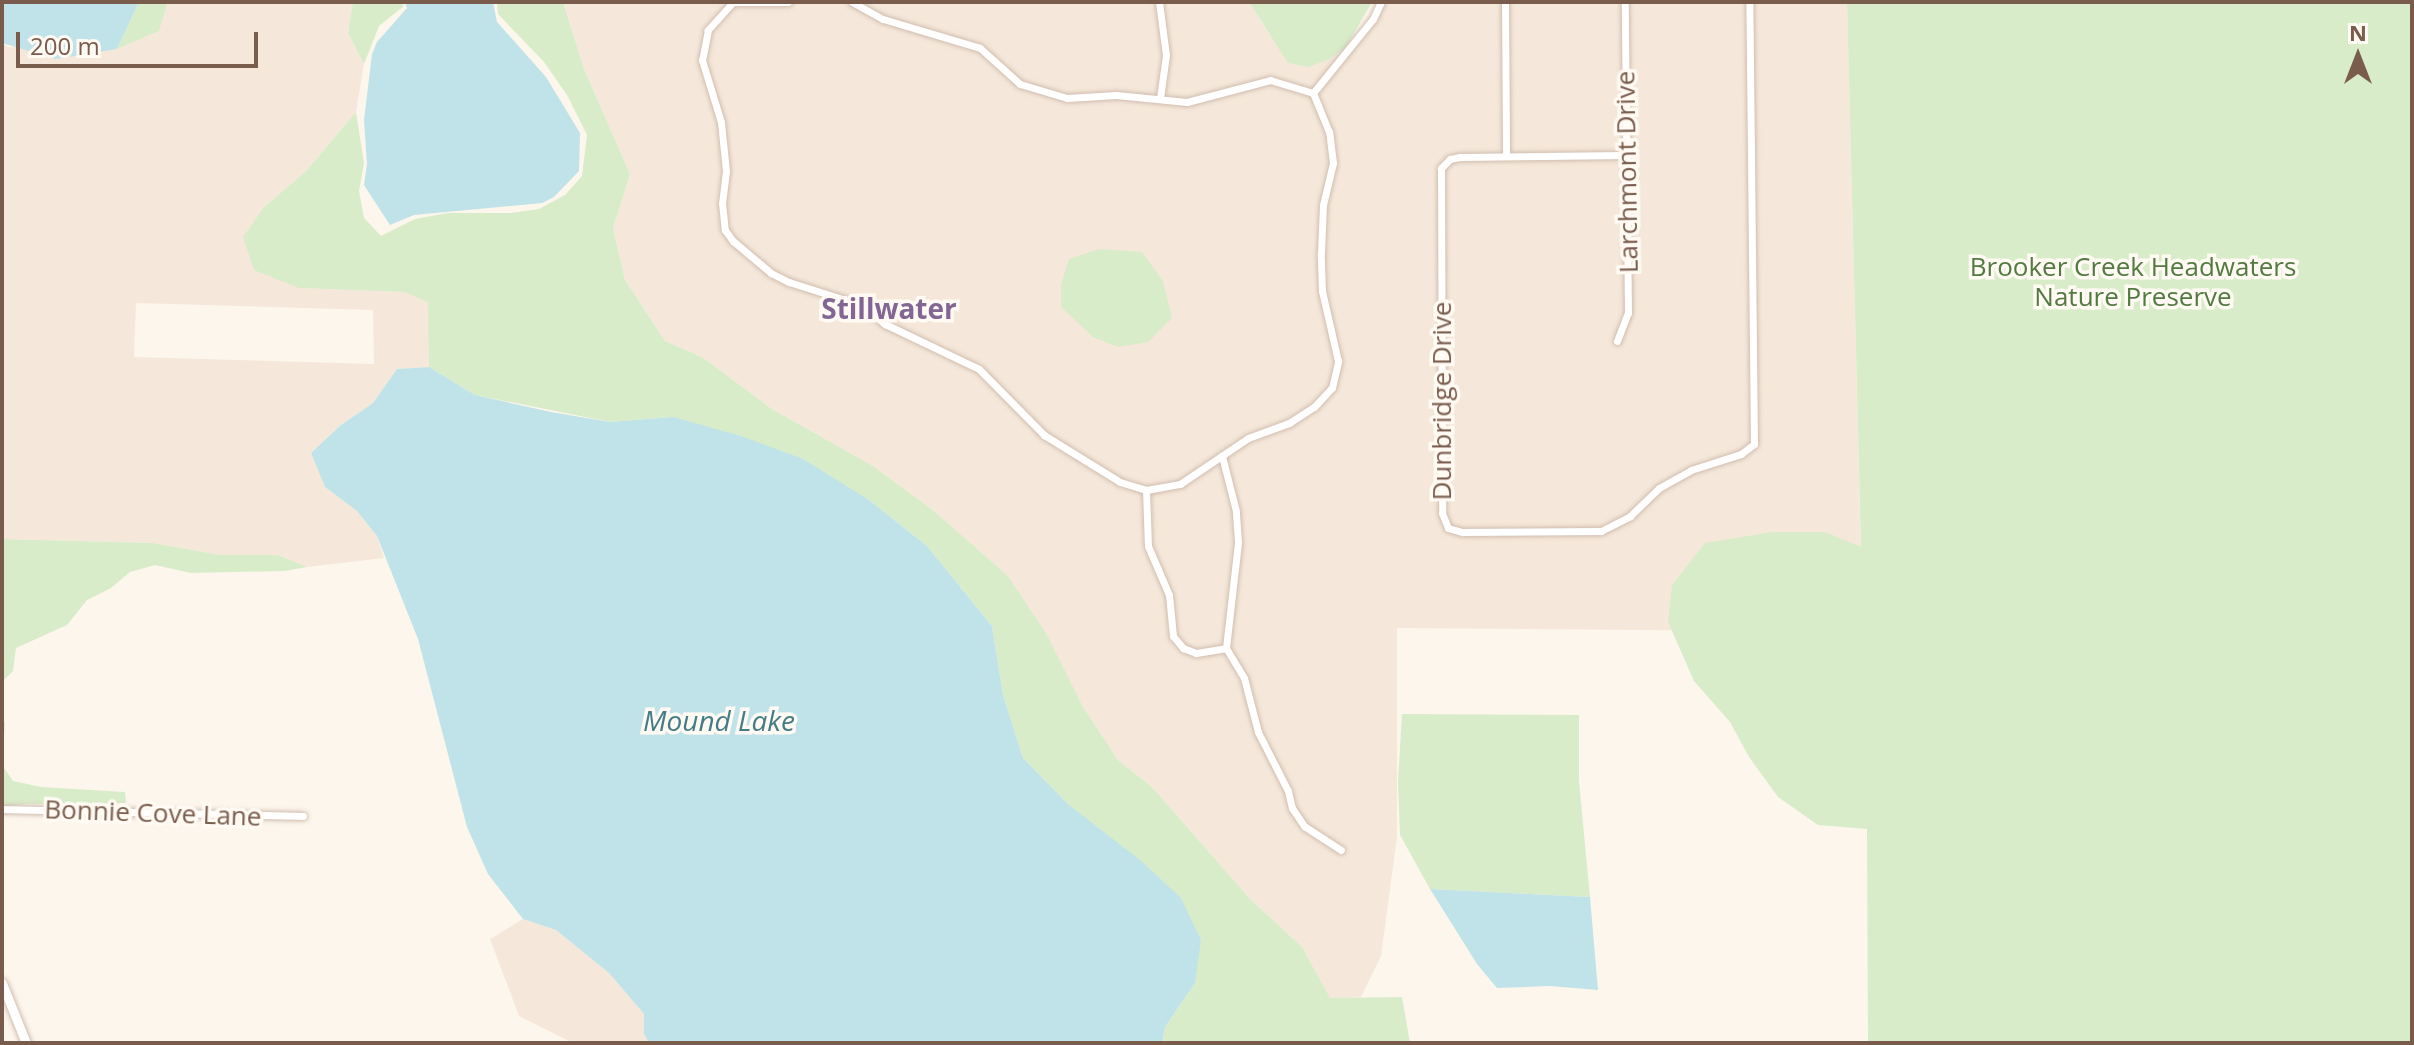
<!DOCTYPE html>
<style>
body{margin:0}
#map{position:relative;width:2414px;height:1045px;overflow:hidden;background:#fdf6ec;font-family:"Open Sans",sans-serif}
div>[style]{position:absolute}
.residential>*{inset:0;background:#f5e8da}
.green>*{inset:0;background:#d8ecc9}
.water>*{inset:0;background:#bfe3e8}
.roads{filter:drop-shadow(0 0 2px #d1beb0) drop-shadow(0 0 2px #d1beb0)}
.street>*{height:7px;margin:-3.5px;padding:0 3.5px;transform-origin:3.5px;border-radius:3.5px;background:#fff}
.secondary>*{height:9px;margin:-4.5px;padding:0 4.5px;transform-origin:4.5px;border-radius:4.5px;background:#fff}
span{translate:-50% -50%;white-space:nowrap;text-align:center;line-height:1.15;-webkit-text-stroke:7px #fffaf3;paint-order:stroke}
.street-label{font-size:26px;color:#7a5c4d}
.park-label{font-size:26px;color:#537a41}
.neighbourhood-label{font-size:28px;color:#846695;font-weight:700}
.water-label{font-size:28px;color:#437c86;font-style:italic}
.frame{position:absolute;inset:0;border:4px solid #7a5c4d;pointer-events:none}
.north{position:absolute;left:2318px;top:16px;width:80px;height:80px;-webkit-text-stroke:6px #fffaf3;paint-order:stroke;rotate:0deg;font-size:22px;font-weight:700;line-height:32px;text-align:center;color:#7a5c4d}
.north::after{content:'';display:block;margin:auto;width:28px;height:36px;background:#7a5c4d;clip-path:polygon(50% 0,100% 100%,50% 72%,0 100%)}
.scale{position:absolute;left:16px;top:32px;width:242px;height:36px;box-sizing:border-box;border:4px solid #7a5c4d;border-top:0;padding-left:10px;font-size:24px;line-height:28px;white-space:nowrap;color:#7a5c4d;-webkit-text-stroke:6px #fffaf3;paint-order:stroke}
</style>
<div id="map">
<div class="residential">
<i style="clip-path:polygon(evenodd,168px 2px,353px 2px,348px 33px,364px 64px,356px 112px,306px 171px,264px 207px,299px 288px,404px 292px,429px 302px,429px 367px,397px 369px,373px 403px,341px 425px,311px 453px,325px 487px,357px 511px,377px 536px,384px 558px,307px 567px,278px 555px,221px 555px,153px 543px,2px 539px,2px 43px,8px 47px,117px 49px,159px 31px,168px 2px,136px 303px,373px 310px,374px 364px,134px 357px,136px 303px)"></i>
<i style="clip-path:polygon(563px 2px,1249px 2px,1271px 37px,1330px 59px,1346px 47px,1343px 54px,1381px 2px,1847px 2px,1863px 632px,1397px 628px,1397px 837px,1381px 956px,1361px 997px,1330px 999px,1302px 947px,1251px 900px,1152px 787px,1118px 760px,1083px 707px,1008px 576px,934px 511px,873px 466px,772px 409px,702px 357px,665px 341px,625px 280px,613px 228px,630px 174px,584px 69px)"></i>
<i style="clip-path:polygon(523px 919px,556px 930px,609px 973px,644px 1014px,644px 1034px,649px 1043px,573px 1043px,519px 1016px,490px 939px)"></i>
</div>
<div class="green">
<i style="clip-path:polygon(139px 2px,168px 2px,159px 31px,117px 49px)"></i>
<i style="clip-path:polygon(353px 2px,398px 2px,404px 6px,379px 26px,364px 64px,348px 33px)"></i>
<i style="clip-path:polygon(497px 2px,563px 2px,584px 69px,630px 174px,613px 228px,625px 280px,665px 341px,702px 357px,772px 409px,873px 466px,934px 511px,1008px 576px,1047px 635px,1083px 707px,1118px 760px,1152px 787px,1251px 900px,1302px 947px,1330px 998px,1402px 997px,1410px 1043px,1162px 1043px,1165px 1027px,1195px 983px,1069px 805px,1023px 758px,1003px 695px,992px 626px,927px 546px,869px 500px,673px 417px,610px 422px,475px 395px,429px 367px,428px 302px,404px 292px,299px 288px,254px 270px,243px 237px,264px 207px,306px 171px,356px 112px,364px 163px,359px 191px,364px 218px,381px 236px,415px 219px,448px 213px,511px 213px,539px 209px,565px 195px,582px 176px,587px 135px,567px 95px,544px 62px,498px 14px)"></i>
<i style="clip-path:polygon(1249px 2px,1372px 2px,1346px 47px,1330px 59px,1308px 67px,1288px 63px)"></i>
<i style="clip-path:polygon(1847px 2px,2412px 2px,2412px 1043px,1868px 1043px,1867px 829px,1818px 825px,1778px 797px,1749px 757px,1730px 722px,1694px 681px,1668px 622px,1672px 585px,1705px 543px,1772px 532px,1825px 532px,1861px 547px)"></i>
<i style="clip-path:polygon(1099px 249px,1142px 252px,1163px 281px,1172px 318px,1148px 342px,1118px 347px,1093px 337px,1061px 307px,1061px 284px,1069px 259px)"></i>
<i style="clip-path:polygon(2px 539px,153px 543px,221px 555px,278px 555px,307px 567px,285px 571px,191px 573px,155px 565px,130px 572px,111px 588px,87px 600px,67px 625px,16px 648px,13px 671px,2px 682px)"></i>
<i style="clip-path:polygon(1402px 714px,1579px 715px,1579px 781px,1590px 897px,1430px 889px,1400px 835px,1398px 782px)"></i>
<i style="clip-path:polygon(2px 719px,5px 723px,2px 765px,13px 781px,41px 787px,125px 792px,126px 803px,27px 804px,2px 807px)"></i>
</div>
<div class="water">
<i style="clip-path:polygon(2px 2px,139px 2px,117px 49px,56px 59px,2px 43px)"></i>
<i style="clip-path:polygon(405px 2px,493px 2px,497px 22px,546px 77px,580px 133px,579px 171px,554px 197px,542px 203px,414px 215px,390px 225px,364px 185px,367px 164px,364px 120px,372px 54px,377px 42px,407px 8px)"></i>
<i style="clip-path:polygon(429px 367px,475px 395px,551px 412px,610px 422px,673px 417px,741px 436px,803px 459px,869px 500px,927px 546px,992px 626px,1003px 695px,1023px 758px,1069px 805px,1140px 860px,1181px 898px,1201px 940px,1195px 983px,1165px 1027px,1162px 1043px,649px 1043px,644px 1034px,644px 1014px,609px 973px,556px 930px,523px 919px,488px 874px,467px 827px,418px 639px,377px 536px,357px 511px,325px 487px,311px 453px,341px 425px,373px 403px,397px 369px)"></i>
<i style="clip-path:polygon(1430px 889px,1590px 897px,1598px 990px,1550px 986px,1497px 988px,1477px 964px)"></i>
</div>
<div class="roads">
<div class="street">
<i style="left:788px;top:2px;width:55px;rotate:180deg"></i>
<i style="left:733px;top:2px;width:38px;rotate:132deg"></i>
<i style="left:708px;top:30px;width:31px;rotate:101deg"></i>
<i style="left:702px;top:60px;width:65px;rotate:73deg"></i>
<i style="left:721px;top:122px;width:49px;rotate:84.2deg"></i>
<i style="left:726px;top:171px;width:32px;rotate:97deg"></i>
<i style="left:722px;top:203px;width:27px;rotate:84deg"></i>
<i style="left:725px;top:230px;width:14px;rotate:54deg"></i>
<i style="left:733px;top:241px;width:50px;rotate:40.1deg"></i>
<i style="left:771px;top:273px;width:20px;rotate:27deg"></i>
<i style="left:789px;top:282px;width:79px;rotate:17.7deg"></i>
<i style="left:864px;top:306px;width:28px;rotate:41deg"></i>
<i style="left:885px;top:324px;width:104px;rotate:25.6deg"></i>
<i style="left:979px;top:369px;width:93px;rotate:45.4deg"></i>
<i style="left:1044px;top:435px;width:89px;rotate:31.7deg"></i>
<i style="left:1120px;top:482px;width:27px;rotate:17deg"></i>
<i style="left:1146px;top:490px;width:35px;rotate:-10deg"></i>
<i style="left:1180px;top:484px;width:82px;rotate:-34.1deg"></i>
<i style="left:1248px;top:438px;width:44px;rotate:-20.1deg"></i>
<i style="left:1289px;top:423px;width:30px;rotate:-33deg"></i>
<i style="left:1314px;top:407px;width:26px;rotate:-47deg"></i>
<i style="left:1332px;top:388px;width:28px;rotate:-77deg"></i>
<i style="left:1338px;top:361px;width:72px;rotate:-102.9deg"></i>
<i style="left:1322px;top:291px;width:38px;rotate:-92deg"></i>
<i style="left:1321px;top:253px;width:48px;rotate:-87.6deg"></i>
<i style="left:1323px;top:205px;width:43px;rotate:-76.6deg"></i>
<i style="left:1333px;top:163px;width:31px;rotate:-97deg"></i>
<i style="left:1329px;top:132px;width:42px;rotate:-112.3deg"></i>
<i style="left:852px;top:2px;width:35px;rotate:29deg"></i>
<i style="left:883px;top:19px;width:101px;rotate:16.6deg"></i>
<i style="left:980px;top:48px;width:54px;rotate:42deg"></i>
<i style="left:1020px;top:84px;width:49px;rotate:16.6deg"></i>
<i style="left:1067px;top:98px;width:49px;rotate:-3.5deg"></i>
<i style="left:1116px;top:95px;width:71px;rotate:5.6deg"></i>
<i style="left:1187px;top:102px;width:86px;rotate:-14.8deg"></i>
<i style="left:1270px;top:80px;width:45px;rotate:16.8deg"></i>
<i style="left:1159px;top:2px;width:53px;rotate:82.5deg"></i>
<i style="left:1166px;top:55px;width:43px;rotate:97.9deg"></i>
<i style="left:1505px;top:2px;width:154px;rotate:89.6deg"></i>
<i style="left:1313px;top:93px;width:95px;rotate:-51deg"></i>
<i style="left:1373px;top:19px;width:19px;rotate:-65deg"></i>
<i style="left:1626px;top:155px;width:166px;rotate:179.3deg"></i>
<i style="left:1460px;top:157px;width:10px;rotate:169deg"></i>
<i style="left:1450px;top:159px;width:13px;rotate:135deg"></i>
<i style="left:1441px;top:168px;width:345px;rotate:89.8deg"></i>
<i style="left:1442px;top:513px;width:16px;rotate:68deg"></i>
<i style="left:1448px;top:528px;width:15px;rotate:16deg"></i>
<i style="left:1462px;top:532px;width:139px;rotate:-0.4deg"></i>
<i style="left:1601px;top:531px;width:33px;rotate:-27deg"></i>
<i style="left:1630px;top:516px;width:40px;rotate:-44deg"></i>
<i style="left:1659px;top:488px;width:37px;rotate:-29deg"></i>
<i style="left:1691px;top:470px;width:52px;rotate:-17.7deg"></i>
<i style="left:1741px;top:454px;width:16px;rotate:-38deg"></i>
<i style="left:1754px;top:444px;width:442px;rotate:-90.6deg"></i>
<i style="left:1617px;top:341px;width:30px;rotate:-69deg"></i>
<i style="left:1628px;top:313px;width:311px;rotate:-90.6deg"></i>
<i style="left:1146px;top:490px;width:56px;rotate:88deg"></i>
<i style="left:1148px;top:546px;width:53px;rotate:66.8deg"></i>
<i style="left:1169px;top:595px;width:41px;rotate:84.4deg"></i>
<i style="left:1173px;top:636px;width:16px;rotate:50deg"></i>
<i style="left:1183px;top:648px;width:14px;rotate:21deg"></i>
<i style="left:1196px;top:653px;width:30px;rotate:-9deg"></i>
<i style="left:1226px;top:648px;width:107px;rotate:-83.5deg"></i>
<i style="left:1238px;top:542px;width:31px;rotate:-94deg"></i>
<i style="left:1236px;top:511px;width:57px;rotate:-104.3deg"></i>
<i style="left:1226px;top:648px;width:35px;rotate:59deg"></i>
<i style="left:1244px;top:678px;width:56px;rotate:75.5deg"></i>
<i style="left:1258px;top:732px;width:66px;rotate:63deg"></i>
<i style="left:1288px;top:791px;width:17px;rotate:77deg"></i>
<i style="left:1292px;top:808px;width:22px;rotate:56deg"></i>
<i style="left:1304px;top:826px;width:44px;rotate:33deg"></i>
<i style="left:2px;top:809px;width:301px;rotate:1.3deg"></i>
</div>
<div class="secondary">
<i style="left:2px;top:983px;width:65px;rotate:68.2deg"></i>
</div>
</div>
<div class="street-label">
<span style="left:1627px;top:172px;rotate:-91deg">Larchmont Drive</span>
<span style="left:1442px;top:401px;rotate:-90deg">Dunbridge Drive</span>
<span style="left:153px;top:813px;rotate:2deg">Bonnie Cove Lane</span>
</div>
<div class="park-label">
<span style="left:2133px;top:282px">Brooker Creek Headwaters<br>Nature Preserve</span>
</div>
<div class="neighbourhood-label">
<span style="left:889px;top:308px">Stillwater</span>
</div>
<div class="water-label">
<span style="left:719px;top:720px">Mound Lake</span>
</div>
<div class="frame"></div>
<div class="north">N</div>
<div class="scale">200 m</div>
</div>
